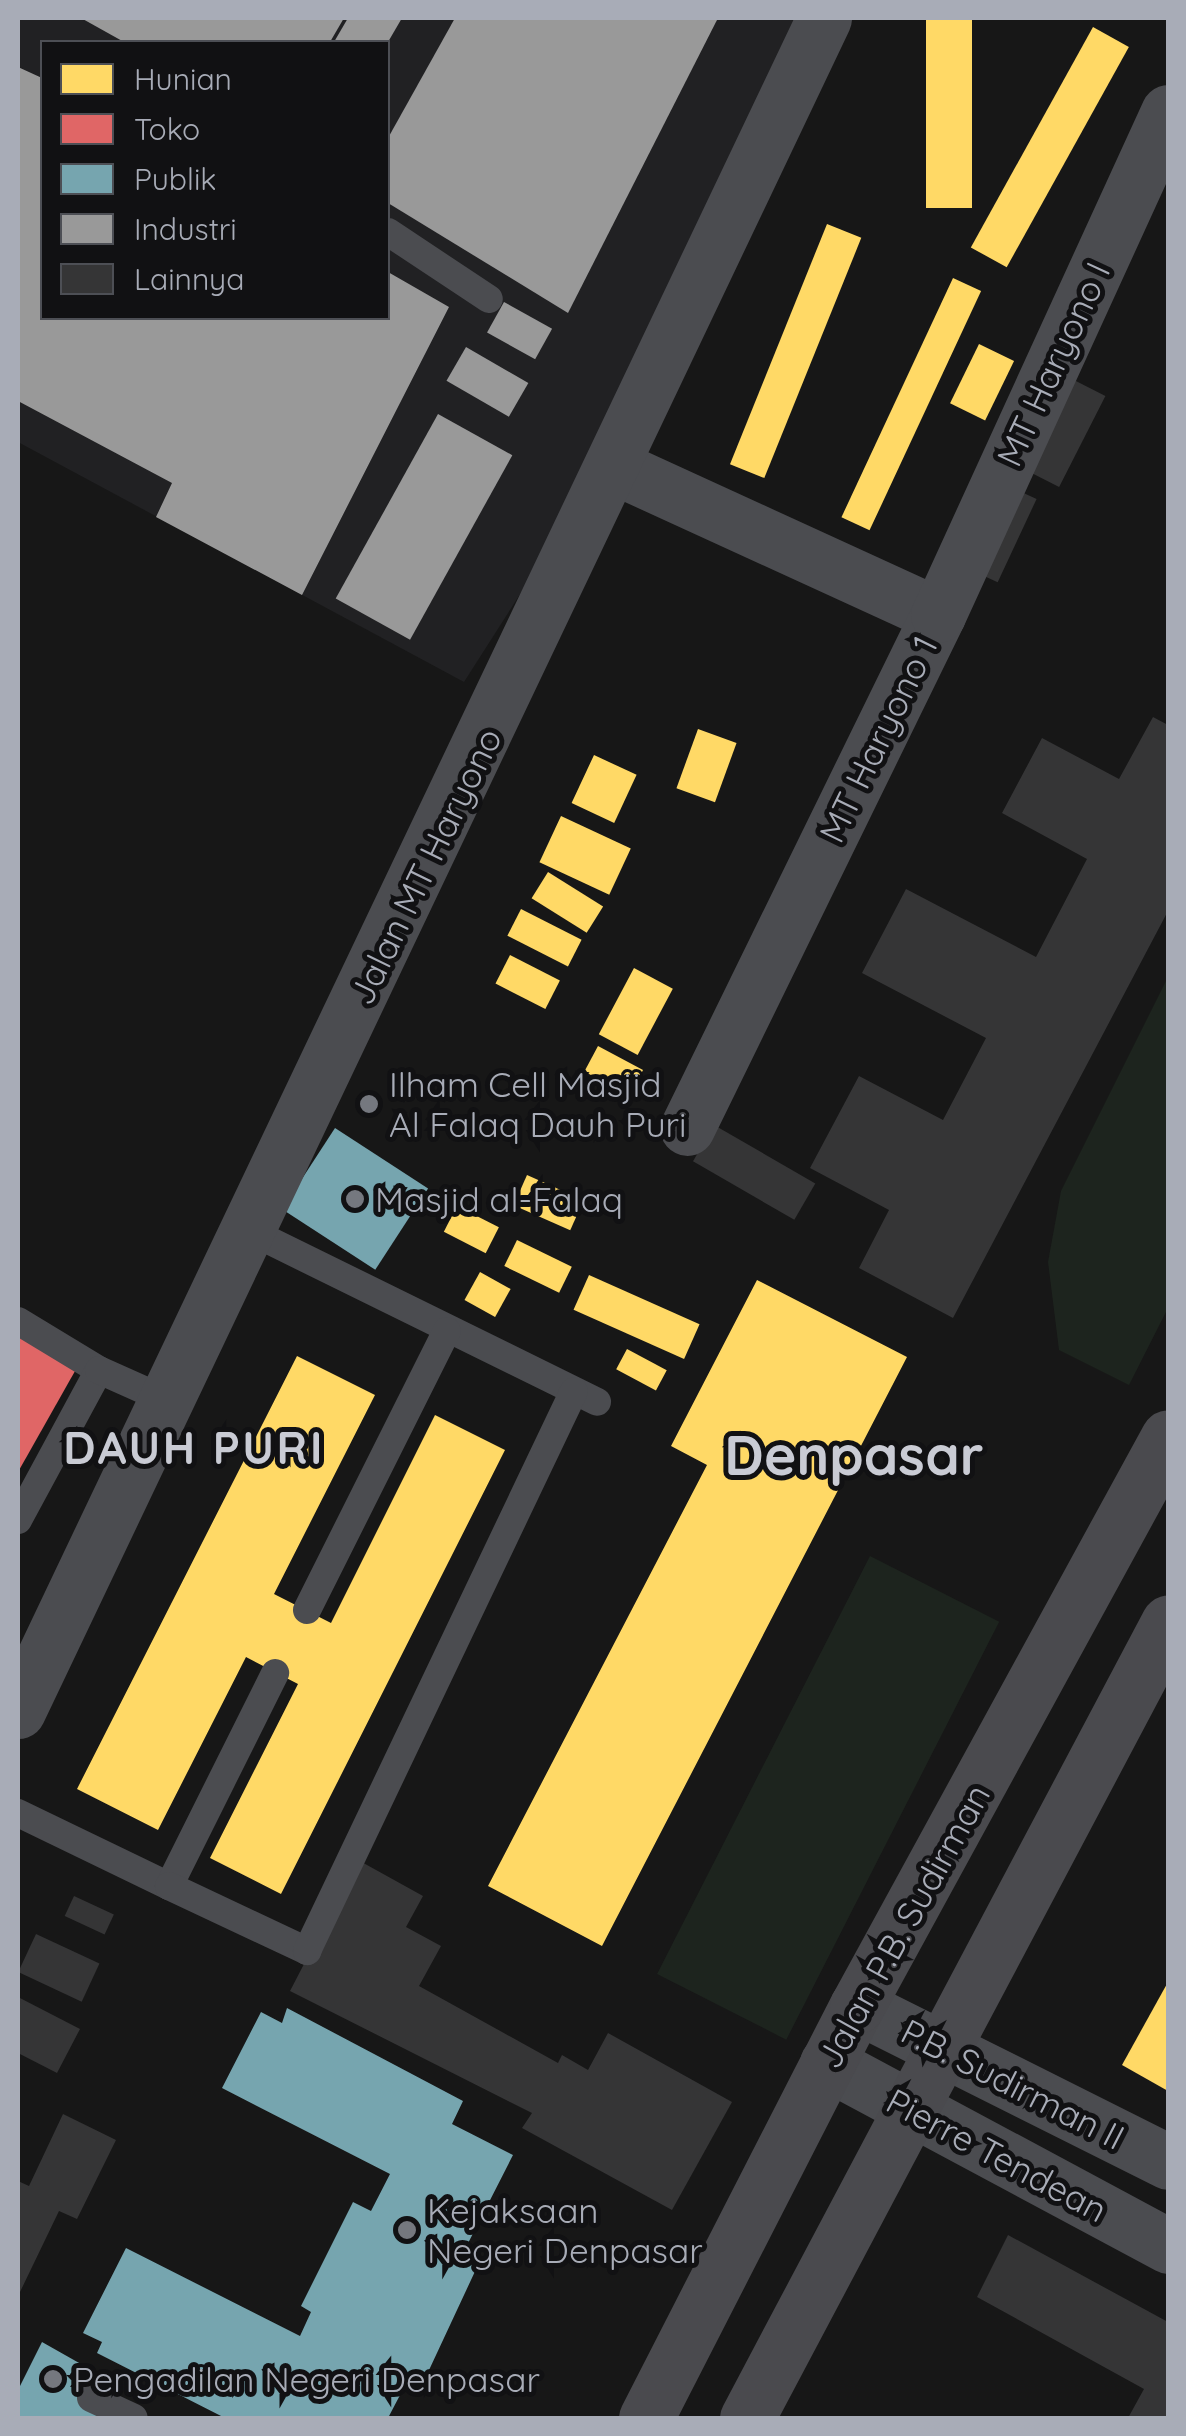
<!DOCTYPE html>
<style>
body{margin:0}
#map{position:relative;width:1186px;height:2436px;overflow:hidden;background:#171717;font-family:Quicksand,sans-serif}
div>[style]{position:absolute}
.built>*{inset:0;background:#212123}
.green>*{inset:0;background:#1d241e;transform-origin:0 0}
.homes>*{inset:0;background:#ffd966;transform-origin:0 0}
.shops>*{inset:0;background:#e06666}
.public>*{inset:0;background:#76a5af;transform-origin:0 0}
.industry>*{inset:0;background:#999;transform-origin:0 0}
.building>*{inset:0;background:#353536;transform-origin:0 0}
.service>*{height:28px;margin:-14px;padding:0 14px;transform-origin:14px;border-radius:14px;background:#4b4c50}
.minor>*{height:55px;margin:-27.5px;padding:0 27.5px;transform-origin:27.5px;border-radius:27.5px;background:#4b4c50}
.secondary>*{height:55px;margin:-27.5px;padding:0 27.5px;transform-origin:27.5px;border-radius:27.5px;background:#4a4a4e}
.dots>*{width:28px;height:28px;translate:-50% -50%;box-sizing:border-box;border:5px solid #111113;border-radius:50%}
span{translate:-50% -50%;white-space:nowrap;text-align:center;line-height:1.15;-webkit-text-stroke:10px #111113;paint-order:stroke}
.street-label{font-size:35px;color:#a8acb7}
.poi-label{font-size:35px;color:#a8acb7}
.left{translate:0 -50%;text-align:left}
.district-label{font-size:45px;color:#c9cbd4;font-weight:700;letter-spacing:2.5px}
.town-label{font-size:55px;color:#c9cbd4;font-weight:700}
.frame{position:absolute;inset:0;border:20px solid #a8acb7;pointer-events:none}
.legend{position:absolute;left:40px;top:40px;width:350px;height:280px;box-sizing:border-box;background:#111113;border:2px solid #4d4f55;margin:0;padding:12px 18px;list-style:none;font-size:30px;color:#a8acb7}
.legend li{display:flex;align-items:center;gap:20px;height:50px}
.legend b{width:50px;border:2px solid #4d4f55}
</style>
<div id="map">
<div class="built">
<i style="clip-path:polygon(evenodd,18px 18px,800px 18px,626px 428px,464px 682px,18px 442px,18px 18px,42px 42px,388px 42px,388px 318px,42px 318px,42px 42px)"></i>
</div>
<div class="green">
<i style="clip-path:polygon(1168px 977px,1168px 1308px,1129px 1385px,1059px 1350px,1048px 1262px,1061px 1191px)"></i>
<i style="left:870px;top:1556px;width:145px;height:469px;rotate:27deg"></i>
</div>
<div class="homes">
<i style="left:926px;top:18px;width:46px;height:190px"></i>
<i style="left:1093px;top:27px;width:41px;height:252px;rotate:29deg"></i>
<i style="left:827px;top:224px;width:37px;height:259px;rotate:22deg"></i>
<i style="left:953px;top:278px;width:31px;height:264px;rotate:25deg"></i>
<i style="left:979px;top:344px;width:39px;height:66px;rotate:26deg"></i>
<i style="left:698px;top:729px;width:41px;height:63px;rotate:20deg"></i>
<i style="left:594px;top:755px;width:47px;height:53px;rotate:25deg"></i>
<i style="left:561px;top:816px;width:77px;height:51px;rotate:25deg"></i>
<i style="left:548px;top:872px;width:65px;height:31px;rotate:32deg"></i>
<i style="left:521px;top:909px;width:68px;height:30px;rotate:27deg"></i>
<i style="left:510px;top:955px;width:56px;height:32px;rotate:27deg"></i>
<i style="left:634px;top:968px;width:44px;height:75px;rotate:28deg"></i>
<i style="left:598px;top:1046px;width:51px;height:29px;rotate:28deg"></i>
<i style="left:527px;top:1175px;width:62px;height:33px;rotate:24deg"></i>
<i style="left:457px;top:1206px;width:47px;height:29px;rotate:27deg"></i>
<i style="left:517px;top:1240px;width:61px;height:29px;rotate:26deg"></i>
<i style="left:480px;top:1272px;width:35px;height:32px;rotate:29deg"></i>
<i style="left:589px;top:1275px;width:121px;height:38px;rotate:24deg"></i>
<i style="clip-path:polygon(757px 1280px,907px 1357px,602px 1946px,488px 1886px,707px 1465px,671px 1446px)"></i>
<i style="left:627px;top:1349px;width:45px;height:23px;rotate:28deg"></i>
<i style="clip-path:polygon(297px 1356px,375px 1395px,274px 1594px,331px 1623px,435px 1415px,505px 1450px,281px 1894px,210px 1858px,298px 1684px,246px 1657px,158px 1830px,77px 1789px)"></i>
<i style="clip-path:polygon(1168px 1982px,1168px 2091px,1122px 2065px)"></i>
</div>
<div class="shops">
<i style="clip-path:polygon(18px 1327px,79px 1364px,18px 1472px)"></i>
</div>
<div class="public">
<i style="left:335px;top:1128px;width:111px;height:97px;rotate:33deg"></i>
<i style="clip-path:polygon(287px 2008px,463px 2101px,452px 2124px,513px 2155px,461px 2257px,478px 2265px,423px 2383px,410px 2376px,388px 2418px,225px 2418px,97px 2353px,102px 2342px,83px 2333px,126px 2248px,300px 2336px,311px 2312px,301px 2306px,353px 2202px,371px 2211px,390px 2174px,222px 2088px,261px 2012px,282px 2023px)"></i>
<i style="clip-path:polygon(42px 2342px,88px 2368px,75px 2393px,121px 2418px,18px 2418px,18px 2390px)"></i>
</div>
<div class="industry">
<i style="clip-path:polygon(81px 18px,344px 18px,330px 42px,124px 42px)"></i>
<i style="clip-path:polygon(348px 18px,402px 18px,388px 42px,334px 42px)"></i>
<i style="clip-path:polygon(455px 18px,718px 18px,568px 313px,388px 203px,388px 138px)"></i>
<i style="clip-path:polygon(18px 67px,42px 78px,42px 318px,388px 318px,388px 272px,449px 307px,302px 595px,156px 517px,172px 483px,18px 401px)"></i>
<i style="left:504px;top:302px;width:55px;height:35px;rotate:29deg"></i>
<i style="left:466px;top:347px;width:72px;height:39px;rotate:30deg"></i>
<i style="left:438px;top:414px;width:85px;height:211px;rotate:29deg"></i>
</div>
<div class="building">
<i style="left:1068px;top:377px;width:42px;height:102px;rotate:27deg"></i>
<i style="left:1013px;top:488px;width:26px;height:92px;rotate:25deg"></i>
<i style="clip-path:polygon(1153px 717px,1168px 725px,1168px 911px,953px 1318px,859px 1268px,889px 1210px,810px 1168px,859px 1076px,943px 1120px,986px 1038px,862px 973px,906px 889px,1036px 957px,1087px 859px,1002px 813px,1042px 738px,1119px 779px)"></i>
<i style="left:714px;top:1125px;width:117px;height:42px;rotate:30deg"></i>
<i style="clip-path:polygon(358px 1860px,423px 1896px,406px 1927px,441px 1946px,419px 1986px,558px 2063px,562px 2055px,588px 2070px,608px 2033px,732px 2102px,672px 2210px,522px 2128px,532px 2113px,290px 1991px)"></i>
<i style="left:74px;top:1896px;width:44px;height:22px;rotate:25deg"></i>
<i style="left:36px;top:1934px;width:70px;height:42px;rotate:25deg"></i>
<i style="clip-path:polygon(18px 1997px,80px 2029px,57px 2073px,18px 2053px)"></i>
<i style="clip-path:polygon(63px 2114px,116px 2140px,77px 2219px,59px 2211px,20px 2292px,18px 2181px,29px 2186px)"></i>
<i style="clip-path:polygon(1008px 2235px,1168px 2322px,1168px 2418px,1128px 2418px,1144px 2389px,977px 2297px)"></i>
</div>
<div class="service">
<i style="left:388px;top:232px;width:121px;rotate:33.6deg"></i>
<i style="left:248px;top:1230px;width:389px;rotate:26.2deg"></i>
<i style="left:18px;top:1321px;width:95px;rotate:31.2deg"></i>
<i style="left:18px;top:1520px;width:170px;rotate:-61.6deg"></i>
<i style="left:99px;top:1370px;width:73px;rotate:24.1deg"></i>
<i style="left:307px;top:1610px;width:312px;rotate:-63.4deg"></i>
<i style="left:18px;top:1813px;width:168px;rotate:25.8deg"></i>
<i style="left:169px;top:1886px;width:238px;rotate:-63.5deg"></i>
<i style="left:169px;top:1886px;width:153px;rotate:25.2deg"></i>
<i style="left:307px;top:1951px;width:620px;rotate:-64.51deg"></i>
<i style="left:91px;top:2398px;width:47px;rotate:24.9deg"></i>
</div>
<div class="minor">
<i style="left:615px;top:467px;width:355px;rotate:24.6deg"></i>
<i style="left:938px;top:615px;width:571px;rotate:116.07deg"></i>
<i style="left:938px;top:615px;width:553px;rotate:-65.43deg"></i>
<i style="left:18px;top:1711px;width:1875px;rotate:-64.54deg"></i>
<i style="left:857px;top:2006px;width:348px;rotate:26.6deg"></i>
<i style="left:827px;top:2063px;width:387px;rotate:28.2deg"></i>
</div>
<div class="secondary">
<i style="left:646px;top:2418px;width:463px;rotate:-62.9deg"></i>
<i style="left:857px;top:2006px;width:648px;rotate:-61.34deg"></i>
<i style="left:747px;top:2418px;width:900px;rotate:-62.1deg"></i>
</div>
<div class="dots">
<i style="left:369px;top:1104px;background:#75787f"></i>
<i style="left:355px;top:1199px;background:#75787f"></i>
<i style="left:407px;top:2230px;background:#75787f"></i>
<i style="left:53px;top:2379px;background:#75787f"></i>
</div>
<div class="street-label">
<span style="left:1053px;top:364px;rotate:-65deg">MT Haryono I</span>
<span style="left:878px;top:739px;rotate:-64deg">MT Haryono 1</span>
<span style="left:425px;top:866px;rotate:-64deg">Jalan MT Haryono</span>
<span style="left:903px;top:1926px;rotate:-61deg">Jalan P.B. Sudirman</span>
<span style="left:1013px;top:2084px;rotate:27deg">P.B. Sudirman II</span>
<span style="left:997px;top:2155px;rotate:28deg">Pierre Tendean</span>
</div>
<div class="poi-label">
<span class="left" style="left:389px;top:1104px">Ilham Cell Masjid<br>Al Falaq Dauh Puri</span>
<span class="left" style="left:375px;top:1199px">Masjid al-Falaq</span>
<span class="left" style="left:427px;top:2230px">Kejaksaan<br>Negeri Denpasar</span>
<span class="left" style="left:73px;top:2379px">Pengadilan Negeri Denpasar</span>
</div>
<div class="district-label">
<span style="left:194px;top:1448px">DAUH PURI</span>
</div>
<div class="town-label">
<span style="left:854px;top:1455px">Denpasar</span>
</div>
<div class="frame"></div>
<ul class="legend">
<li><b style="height:28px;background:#ffd966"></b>Hunian</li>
<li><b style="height:28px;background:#e06666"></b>Toko</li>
<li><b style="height:28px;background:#76a5af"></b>Publik</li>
<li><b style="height:28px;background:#999"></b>Industri</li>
<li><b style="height:28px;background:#353536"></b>Lainnya</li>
</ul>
</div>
